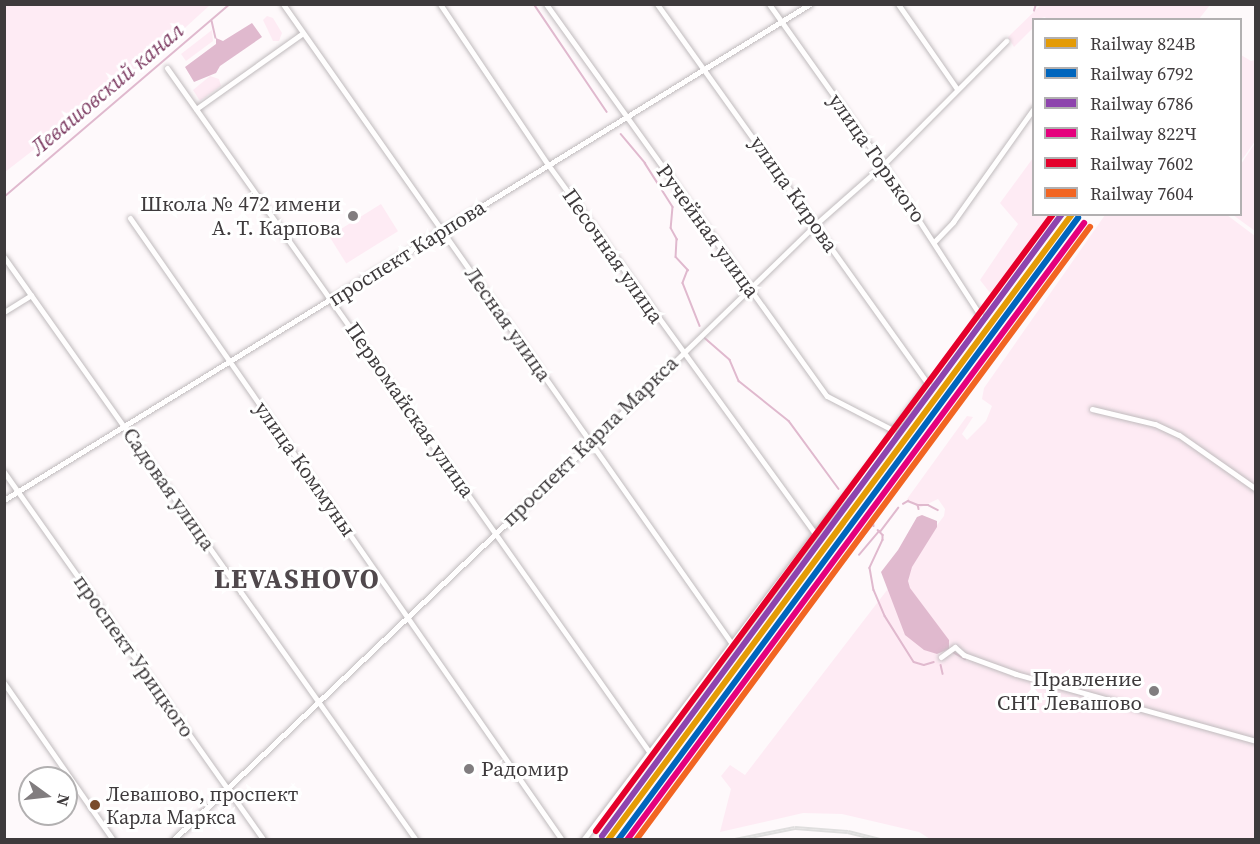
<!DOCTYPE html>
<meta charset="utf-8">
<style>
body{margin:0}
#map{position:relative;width:1260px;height:844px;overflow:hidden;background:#fef9fb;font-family:"Source Serif 4",serif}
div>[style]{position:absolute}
.green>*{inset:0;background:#feebf4;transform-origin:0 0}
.water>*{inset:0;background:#e0b9ce}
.stream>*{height:1.5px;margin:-0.75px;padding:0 0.75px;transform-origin:0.75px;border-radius:0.75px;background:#e0b9ce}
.roads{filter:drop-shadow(0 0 2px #c0bbbd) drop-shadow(0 0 2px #c0bbbd)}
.minor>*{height:5px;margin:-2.5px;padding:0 2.5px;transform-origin:2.5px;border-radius:2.5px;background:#fffefe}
.rail>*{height:4px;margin-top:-2px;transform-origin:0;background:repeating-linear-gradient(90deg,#fff 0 4.5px,#dfdede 0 9px);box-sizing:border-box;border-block:2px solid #dfdede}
.rail-1>*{height:6px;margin:-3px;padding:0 3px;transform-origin:3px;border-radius:3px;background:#e49b06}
.rail-2>*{height:6px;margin:-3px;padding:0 3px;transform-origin:3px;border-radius:3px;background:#0065bd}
.rail-3>*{height:6px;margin:-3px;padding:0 3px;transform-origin:3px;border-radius:3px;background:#8e44ad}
.rail-4>*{height:6px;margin:-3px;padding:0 3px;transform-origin:3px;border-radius:3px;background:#e5007d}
.rail-5>*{height:6px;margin:-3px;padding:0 3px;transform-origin:3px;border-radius:3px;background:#e4002b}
.rail-6>*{height:6px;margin:-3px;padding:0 3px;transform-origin:3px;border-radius:3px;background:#f26522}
.dots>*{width:16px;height:16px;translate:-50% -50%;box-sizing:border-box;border:3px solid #fff;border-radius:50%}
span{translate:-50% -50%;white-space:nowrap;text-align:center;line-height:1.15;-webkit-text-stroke:6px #fff;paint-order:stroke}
.bus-label{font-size:20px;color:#3e3a3c}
.left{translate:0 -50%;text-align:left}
.street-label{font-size:21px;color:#3e3a3c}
.poi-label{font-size:21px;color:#3e3a3c}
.right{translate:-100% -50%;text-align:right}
.water-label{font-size:22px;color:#7b3960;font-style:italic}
.district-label{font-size:27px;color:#50484c;font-weight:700;letter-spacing:1.5px}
.frame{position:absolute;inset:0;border:6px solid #3e3a3c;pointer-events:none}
.legend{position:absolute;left:1032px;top:18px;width:210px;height:198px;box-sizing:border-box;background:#fff;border:2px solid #b2b0b1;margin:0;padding:8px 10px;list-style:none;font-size:18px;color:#3e3a3c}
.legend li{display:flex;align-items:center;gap:12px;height:30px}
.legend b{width:30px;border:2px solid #b2b0b1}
.north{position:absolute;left:18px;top:766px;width:60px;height:60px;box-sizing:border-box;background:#fff;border:2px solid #b2b0b1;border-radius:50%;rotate:105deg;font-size:16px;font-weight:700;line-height:24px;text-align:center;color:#3e3a3c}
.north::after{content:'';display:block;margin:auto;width:21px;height:27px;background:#817d7f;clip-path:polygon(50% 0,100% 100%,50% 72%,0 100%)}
</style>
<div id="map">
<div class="green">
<i style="clip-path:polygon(5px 4px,210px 4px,210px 5px,151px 59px,5px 172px)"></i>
<i style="clip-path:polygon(1041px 5px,1041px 4px,1210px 5px,1199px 19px,1047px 20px,1045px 17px,1034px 20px,1033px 28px,1014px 47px,1008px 37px)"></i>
<i style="clip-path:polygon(267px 16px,273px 18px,282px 33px,279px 41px,273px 41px,263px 20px)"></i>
<i style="clip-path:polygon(212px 30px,213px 41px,186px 61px,181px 54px)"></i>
<i style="clip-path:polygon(1241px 55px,1251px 61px,1255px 60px,1256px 140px,1241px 161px)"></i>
<i style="clip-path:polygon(210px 76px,219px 79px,221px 86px,200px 101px,193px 90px)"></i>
<i style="clip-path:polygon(1255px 143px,1255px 231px,1233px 215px,1240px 214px,1241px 164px)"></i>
<i style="clip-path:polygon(1033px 158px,1034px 214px,1056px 215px,994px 298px,980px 280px,1018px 224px,1000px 203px)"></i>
<i style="left:381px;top:204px;width:32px;height:61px;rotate:58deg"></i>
<i style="clip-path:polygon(1105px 215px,1227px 215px,1255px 236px,1255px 839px,930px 839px,919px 832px,842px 814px,803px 813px,720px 832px,731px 789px,721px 776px,730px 765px,745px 775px,944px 516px,945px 509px,938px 499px,919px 508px,907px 499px,967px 416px,973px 417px,962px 434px,967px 440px,986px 421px,992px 406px,982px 399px,984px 388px)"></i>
</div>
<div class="water">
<i style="clip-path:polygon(252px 23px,262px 37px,220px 66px,216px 73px,194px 82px,185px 67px,216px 44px,216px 38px,223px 41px)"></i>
<i style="clip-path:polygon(922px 515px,937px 521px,937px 527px,912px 567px,908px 581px,910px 588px,949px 640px,949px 649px,937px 654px,924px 650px,905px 635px,881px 572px,898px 550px,917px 517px)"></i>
</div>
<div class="stream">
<i style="left:534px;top:4px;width:130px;rotate:55.9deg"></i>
<i style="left:1034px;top:11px;width:7px;rotate:-74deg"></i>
<i style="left:212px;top:21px;width:17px;rotate:77deg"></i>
<i style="left:621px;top:134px;width:38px;rotate:50deg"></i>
<i style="left:645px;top:163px;width:52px;rotate:57.5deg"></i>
<i style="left:673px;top:207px;width:21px;rotate:95deg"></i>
<i style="left:671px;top:228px;width:13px;rotate:61deg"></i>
<i style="left:677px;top:239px;width:18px;rotate:93deg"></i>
<i style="left:676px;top:257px;width:18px;rotate:47deg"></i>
<i style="left:688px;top:270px;width:14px;rotate:111deg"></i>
<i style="left:683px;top:283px;width:46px;rotate:68.4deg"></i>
<i style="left:4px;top:197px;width:297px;rotate:-40.5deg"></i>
<i style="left:705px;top:338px;width:33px;rotate:41deg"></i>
<i style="left:730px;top:360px;width:23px;rotate:67deg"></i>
<i style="left:739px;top:381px;width:64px;rotate:38.7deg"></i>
<i style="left:789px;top:421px;width:84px;rotate:53.7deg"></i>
<i style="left:848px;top:499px;width:4px;rotate:56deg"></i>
<i style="left:903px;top:504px;width:6px;rotate:-31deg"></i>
<i style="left:908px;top:501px;width:11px;rotate:22deg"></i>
<i style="left:918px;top:505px;width:4px;rotate:76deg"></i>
<i style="left:918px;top:505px;width:10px"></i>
<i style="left:928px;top:505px;width:11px;rotate:27deg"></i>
<i style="left:873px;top:521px;width:5px;rotate:79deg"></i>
<i style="left:878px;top:530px;width:7px;rotate:45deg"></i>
<i style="left:883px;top:535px;width:5px;rotate:90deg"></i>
<i style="left:883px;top:540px;width:31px;rotate:115deg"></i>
<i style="left:870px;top:568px;width:22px;rotate:80deg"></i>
<i style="left:874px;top:590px;width:28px;rotate:67deg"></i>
<i style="left:885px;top:616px;width:54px;rotate:57.8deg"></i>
<i style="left:914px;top:662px;width:10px;rotate:17deg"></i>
<i style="left:924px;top:665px;width:10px;rotate:-17deg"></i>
<i style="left:880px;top:532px;width:30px;rotate:-53deg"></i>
<i style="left:853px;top:549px;width:32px;rotate:-51deg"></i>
<i style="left:859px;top:555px;width:31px;rotate:-50deg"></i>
<i style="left:953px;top:652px;width:14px;rotate:30deg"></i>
<i style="left:941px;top:665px;width:9px;rotate:77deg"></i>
</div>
<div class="roads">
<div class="minor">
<i style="left:283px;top:4px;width:782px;rotate:54.95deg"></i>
<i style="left:440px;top:4px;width:195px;rotate:56.1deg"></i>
<i style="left:549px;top:166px;width:453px;rotate:54.1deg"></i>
<i style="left:546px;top:4px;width:482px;rotate:54.4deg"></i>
<i style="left:827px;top:396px;width:74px;rotate:27.3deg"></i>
<i style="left:769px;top:4px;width:197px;rotate:54.7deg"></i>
<i style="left:883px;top:165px;width:179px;rotate:57.1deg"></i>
<i style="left:898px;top:4px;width:103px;rotate:55.2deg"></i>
<i style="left:167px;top:68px;width:838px;rotate:54.81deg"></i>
<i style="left:196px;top:109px;width:131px;rotate:-35.4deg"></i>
<i style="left:130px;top:218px;width:757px;rotate:55.22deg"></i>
<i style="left:934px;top:242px;width:28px;rotate:-46deg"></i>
<i style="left:953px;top:222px;width:140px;rotate:-54.6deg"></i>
<i style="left:4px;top:257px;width:714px;rotate:54.75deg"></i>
<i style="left:4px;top:312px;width:32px;rotate:-32deg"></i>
<i style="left:1092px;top:409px;width:65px;rotate:13.4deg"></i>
<i style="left:1155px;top:424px;width:26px;rotate:25deg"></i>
<i style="left:1179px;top:435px;width:94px;rotate:35deg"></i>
<i style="left:4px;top:472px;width:451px;rotate:54.8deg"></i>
<i style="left:4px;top:500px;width:946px;rotate:-31.61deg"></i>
<i style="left:941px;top:657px;width:17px;rotate:-36deg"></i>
<i style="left:955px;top:647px;width:12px;rotate:42deg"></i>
<i style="left:964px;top:655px;width:55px;rotate:20.1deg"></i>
<i style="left:1016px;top:674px;width:249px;rotate:15.6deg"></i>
<i style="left:4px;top:683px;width:191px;rotate:55.2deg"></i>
<i style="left:173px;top:840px;width:578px;rotate:-43.53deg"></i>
<i style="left:592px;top:442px;width:313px;rotate:-44.2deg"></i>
<i style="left:816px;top:224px;width:89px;rotate:-41.4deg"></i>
<i style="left:883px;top:165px;width:175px;rotate:-45.2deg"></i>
<i style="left:583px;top:840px;width:385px;rotate:-52.9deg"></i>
<i style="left:815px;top:533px;width:112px;rotate:-50.8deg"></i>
<i style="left:886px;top:446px;width:17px;rotate:-66deg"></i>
<i style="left:893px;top:430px;width:58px;rotate:-52.7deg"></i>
<i style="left:928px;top:384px;width:467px;rotate:-125.5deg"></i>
</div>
</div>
<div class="rail">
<i style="left:735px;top:840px;width:61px;rotate:-11.3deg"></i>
<i style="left:795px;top:828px;width:53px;rotate:4.3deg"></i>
<i style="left:848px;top:832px;width:33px;rotate:14deg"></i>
</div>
<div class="rail-1">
<i style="left:608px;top:840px;width:779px;rotate:-53.45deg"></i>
</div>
<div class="rail-2">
<i style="left:618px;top:840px;width:774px;rotate:-53.52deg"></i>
</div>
<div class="rail-3">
<i style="left:602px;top:836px;width:774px;rotate:-53.52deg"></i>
</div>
<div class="rail-4">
<i style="left:627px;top:840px;width:768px;rotate:-53.47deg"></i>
</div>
<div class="rail-5">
<i style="left:596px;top:831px;width:768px;rotate:-53.47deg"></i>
</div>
<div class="rail-6">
<i style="left:636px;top:840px;width:763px;rotate:-53.48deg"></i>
</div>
<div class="dots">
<i style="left:353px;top:216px;background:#817d7f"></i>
<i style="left:1154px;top:691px;background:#817d7f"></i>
<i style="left:469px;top:769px;background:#817d7f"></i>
<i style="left:95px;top:805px;background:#7a4b2a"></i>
</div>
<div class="bus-label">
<span class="left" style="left:106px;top:806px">Левашово, проспект<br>Карла Маркса</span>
</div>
<div class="street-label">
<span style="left:877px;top:158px;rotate:55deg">улица Горького</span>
<span style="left:794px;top:194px;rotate:55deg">улица Кирова</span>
<span style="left:708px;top:231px;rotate:54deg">Ручейная улица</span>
<span style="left:407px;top:253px;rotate:-32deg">проспект Карпова</span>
<span style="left:613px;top:256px;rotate:55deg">Песочная улица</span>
<span style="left:508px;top:324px;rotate:55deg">Лесная улица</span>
<span style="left:410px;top:410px;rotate:55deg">Первомайская улица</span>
<span style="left:590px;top:441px;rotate:-44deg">проспект Карла Маркса</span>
<span style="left:305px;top:469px;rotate:55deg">улица Коммуны</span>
<span style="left:169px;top:489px;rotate:55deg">Садовая улица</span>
<span style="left:134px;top:656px;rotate:55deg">проспект Урицкого</span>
</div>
<div class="poi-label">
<span class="right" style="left:341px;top:216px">Школа № 472 имени<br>А. Т. Карпова</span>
<span class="right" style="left:1142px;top:691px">Правление<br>СНТ Левашово</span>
<span class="left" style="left:481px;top:769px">Радомир</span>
</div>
<div class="water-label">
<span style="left:107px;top:89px;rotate:-40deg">Левашовский канал</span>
</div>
<div class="district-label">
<span style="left:297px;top:579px">LEVASHOVO</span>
</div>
<div class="frame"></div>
<ul class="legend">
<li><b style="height:8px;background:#e49b06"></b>Railway 824В</li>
<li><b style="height:8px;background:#0065bd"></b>Railway 6792</li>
<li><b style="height:8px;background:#8e44ad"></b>Railway 6786</li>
<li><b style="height:8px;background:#e5007d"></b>Railway 822Ч</li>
<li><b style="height:8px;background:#e4002b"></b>Railway 7602</li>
<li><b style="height:8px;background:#f26522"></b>Railway 7604</li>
</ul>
<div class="north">N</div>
</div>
